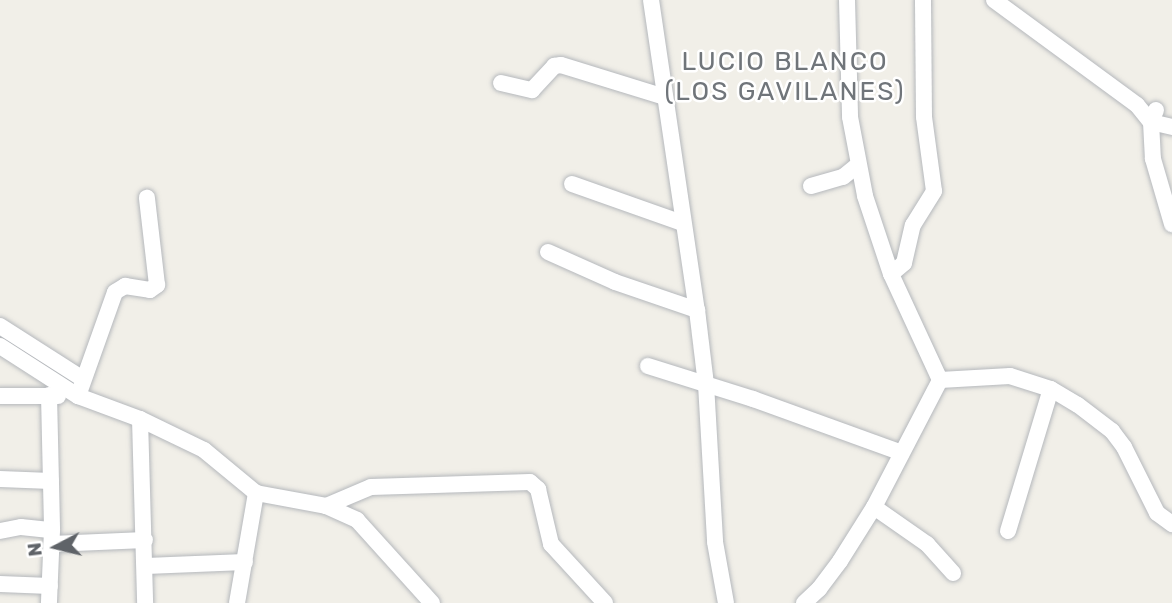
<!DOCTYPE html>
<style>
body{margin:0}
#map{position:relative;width:1172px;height:603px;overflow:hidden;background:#f1efe8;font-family:Rubik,sans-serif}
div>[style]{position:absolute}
.roads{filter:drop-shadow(0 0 2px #b5b8bc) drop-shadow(0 0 2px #b5b8bc)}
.minor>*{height:16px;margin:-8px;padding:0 8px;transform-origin:8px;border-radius:8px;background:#fff}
span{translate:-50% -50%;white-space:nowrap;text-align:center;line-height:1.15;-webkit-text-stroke:5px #fff;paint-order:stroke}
.quarter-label{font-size:26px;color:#70757a;letter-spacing:2px}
.north{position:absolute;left:21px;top:512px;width:70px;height:70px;-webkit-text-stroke:5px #fff;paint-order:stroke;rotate:263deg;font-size:19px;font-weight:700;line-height:28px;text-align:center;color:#5f6368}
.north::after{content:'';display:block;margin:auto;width:24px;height:32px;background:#5f6368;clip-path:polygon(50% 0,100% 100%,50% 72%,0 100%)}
</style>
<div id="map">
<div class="roads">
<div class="minor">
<i style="left:651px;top:0;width:313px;rotate:81.6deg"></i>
<i style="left:697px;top:310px;width:75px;rotate:83.1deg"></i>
<i style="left:706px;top:384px;width:158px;rotate:86.7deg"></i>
<i style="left:715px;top:542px;width:62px;rotate:79.8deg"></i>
<i style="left:847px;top:0;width:117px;rotate:88.5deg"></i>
<i style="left:850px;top:117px;width:80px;rotate:79.2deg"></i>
<i style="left:865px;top:196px;width:82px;rotate:71.6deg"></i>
<i style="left:891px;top:274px;width:117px;rotate:65.2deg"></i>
<i style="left:994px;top:0;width:177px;rotate:36.3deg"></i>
<i style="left:1137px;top:105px;width:22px;rotate:51deg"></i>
<i style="left:1151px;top:122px;width:22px;rotate:13deg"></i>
<i style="left:501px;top:83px;width:32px;rotate:13deg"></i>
<i style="left:532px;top:90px;width:33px;rotate:-47deg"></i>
<i style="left:554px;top:66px;width:7px;rotate:-8deg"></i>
<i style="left:561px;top:65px;width:109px;rotate:17.1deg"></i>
<i style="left:1156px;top:110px;width:13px;rotate:113deg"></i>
<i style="left:1151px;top:122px;width:37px;rotate:87deg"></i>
<i style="left:1153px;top:159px;width:68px;rotate:73.7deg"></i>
<i style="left:572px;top:184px;width:117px;rotate:19.5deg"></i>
<i style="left:811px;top:186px;width:33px;rotate:-16deg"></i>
<i style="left:843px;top:177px;width:19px;rotate:-39deg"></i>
<i style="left:548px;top:252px;width:73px;rotate:24.1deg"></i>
<i style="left:615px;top:282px;width:87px;rotate:18.9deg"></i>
<i style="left:891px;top:274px;width:17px;rotate:-40deg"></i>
<i style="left:904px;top:263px;width:39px;rotate:-77deg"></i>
<i style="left:913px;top:225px;width:40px;rotate:-58deg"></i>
<i style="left:934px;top:191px;width:75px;rotate:-97.7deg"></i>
<i style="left:924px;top:117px;width:117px;rotate:-90.5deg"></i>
<i style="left:0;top:326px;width:98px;rotate:32.6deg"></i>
<i style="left:0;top:346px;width:93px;rotate:32.7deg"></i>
<i style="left:78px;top:396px;width:66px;rotate:20.4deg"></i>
<i style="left:140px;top:419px;width:71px;rotate:25.8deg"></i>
<i style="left:204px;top:450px;width:67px;rotate:39.6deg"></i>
<i style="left:256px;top:493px;width:71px;rotate:10.5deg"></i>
<i style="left:326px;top:506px;width:34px;rotate:24deg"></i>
<i style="left:357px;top:520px;width:112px;rotate:47.9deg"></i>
<i style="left:648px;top:366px;width:110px;rotate:17.4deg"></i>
<i style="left:753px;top:399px;width:158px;rotate:19.9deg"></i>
<i style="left:940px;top:380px;width:70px;rotate:-3.3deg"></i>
<i style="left:1010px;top:376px;width:43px;rotate:17.6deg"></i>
<i style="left:1051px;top:389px;width:31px;rotate:31deg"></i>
<i style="left:1078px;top:405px;width:43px;rotate:37.4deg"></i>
<i style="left:1112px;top:431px;width:20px;rotate:53deg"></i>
<i style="left:1124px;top:447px;width:74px;rotate:63.4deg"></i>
<i style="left:1157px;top:513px;width:19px;rotate:36deg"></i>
<i style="left:49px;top:395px;width:135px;rotate:88.7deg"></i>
<i style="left:52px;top:530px;width:73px;rotate:92.4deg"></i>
<i style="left:0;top:396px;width:58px"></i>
<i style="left:78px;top:396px;width:110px;rotate:-70.4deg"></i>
<i style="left:115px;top:292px;width:12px;rotate:-31deg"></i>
<i style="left:125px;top:286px;width:25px;rotate:9deg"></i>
<i style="left:150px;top:290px;width:9px;rotate:-36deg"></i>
<i style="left:157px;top:285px;width:88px;rotate:-96.6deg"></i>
<i style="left:140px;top:419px;width:184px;rotate:88.4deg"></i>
<i style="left:0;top:479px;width:51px;rotate:2.2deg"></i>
<i style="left:326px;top:506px;width:49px;rotate:-22.9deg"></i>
<i style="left:371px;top:487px;width:159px;rotate:-1.8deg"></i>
<i style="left:530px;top:482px;width:11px;rotate:41deg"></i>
<i style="left:538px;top:489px;width:57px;rotate:76.7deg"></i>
<i style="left:551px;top:544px;width:80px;rotate:47.5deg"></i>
<i style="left:874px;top:507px;width:65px;rotate:34.9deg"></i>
<i style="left:927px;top:544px;width:39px;rotate:48deg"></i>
<i style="left:0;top:531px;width:21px;rotate:-11deg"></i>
<i style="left:21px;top:527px;width:31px;rotate:6deg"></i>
<i style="left:1008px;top:531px;width:148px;rotate:-73.2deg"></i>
<i style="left:52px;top:544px;width:93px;rotate:-2.5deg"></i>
<i style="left:146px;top:566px;width:99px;rotate:-2.3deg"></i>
<i style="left:0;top:584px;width:50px;rotate:2.3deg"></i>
<i style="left:237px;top:603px;width:112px;rotate:-80.2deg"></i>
<i style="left:804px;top:603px;width:21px;rotate:-43deg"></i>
<i style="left:819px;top:589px;width:35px;rotate:-53deg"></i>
<i style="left:840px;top:561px;width:64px;rotate:-57.8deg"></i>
<i style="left:874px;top:507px;width:143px;rotate:-62.5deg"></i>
</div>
</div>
<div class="quarter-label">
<span style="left:785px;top:77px">LUCIO BLANCO<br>(LOS GAVILANES)</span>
</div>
<div class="north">N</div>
</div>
